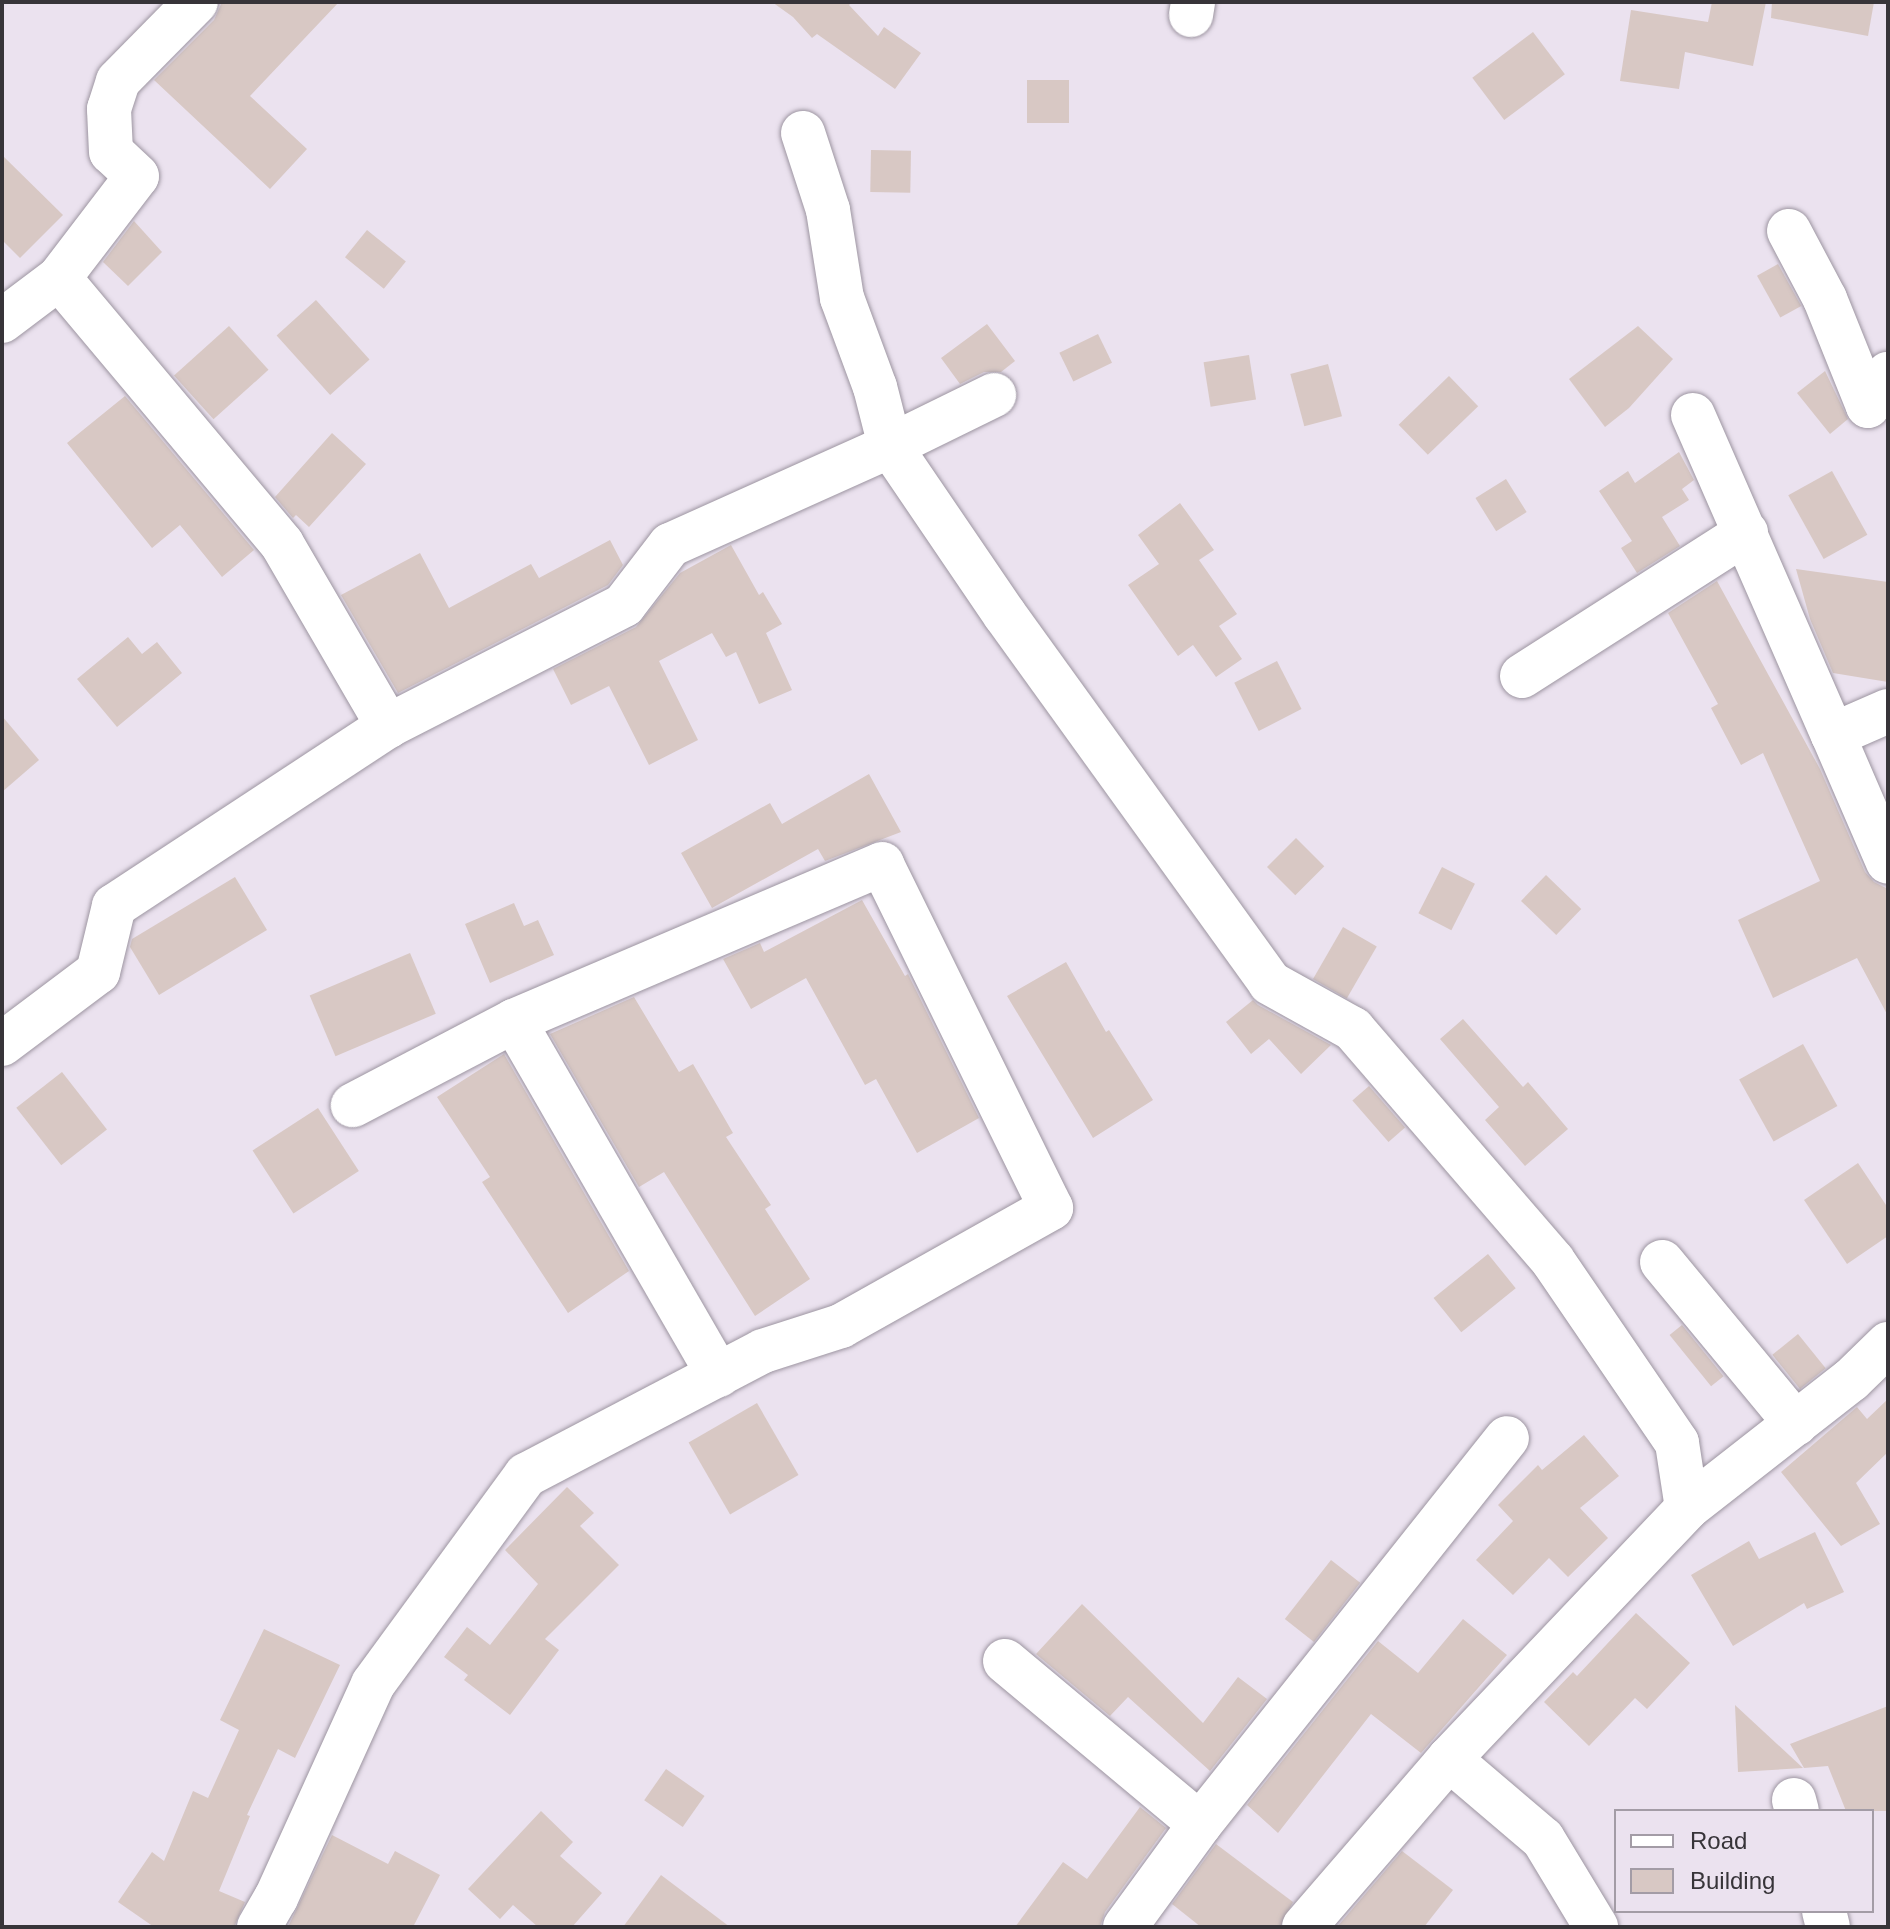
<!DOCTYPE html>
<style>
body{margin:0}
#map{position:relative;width:1890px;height:1929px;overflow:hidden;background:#ebe2ef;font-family:Arial,sans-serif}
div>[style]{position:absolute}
.building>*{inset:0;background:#d8c8c4;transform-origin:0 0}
.roads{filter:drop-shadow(0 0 2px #9d95a1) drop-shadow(0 0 2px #9d95a1)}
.minor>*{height:44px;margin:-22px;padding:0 22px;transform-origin:22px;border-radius:22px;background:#fff}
span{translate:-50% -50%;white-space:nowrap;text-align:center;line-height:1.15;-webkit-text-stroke:6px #ebe2ef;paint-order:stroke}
.frame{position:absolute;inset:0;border:4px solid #373439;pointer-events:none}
.legend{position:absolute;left:1614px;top:1809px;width:260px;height:104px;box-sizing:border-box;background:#ebe2ef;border:2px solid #a39ca6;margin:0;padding:10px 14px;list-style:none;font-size:24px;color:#373439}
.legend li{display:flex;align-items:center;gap:16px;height:40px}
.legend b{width:40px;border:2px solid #a39ca6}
</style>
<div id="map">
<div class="building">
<i style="clip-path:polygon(222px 2px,339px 2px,250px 96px,307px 149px,270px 189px,154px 80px,214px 20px)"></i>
<i style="clip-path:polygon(772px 2px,852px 2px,849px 5px,878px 36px,884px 27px,921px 53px,895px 89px,817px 34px,812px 38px,793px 17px)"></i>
<i style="clip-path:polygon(1712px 2px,1766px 2px,1753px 66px,1685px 52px,1679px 89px,1620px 81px,1631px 10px,1708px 22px)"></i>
<i style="clip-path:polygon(1772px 2px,1874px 2px,1868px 36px,1771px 18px)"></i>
<i style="left:1533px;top:32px;width:53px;height:76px;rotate:53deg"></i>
<i style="left:1027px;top:80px;width:42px;height:43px"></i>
<i style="left:871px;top:150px;width:40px;height:42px;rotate:1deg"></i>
<i style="clip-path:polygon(2px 155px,63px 215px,20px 258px,2px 240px)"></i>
<i style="clip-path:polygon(134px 221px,162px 252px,128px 286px,103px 262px)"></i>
<i style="left:367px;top:230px;width:50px;height:35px;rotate:39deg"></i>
<i style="left:1778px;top:264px;width:48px;height:24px;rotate:61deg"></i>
<i style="left:316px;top:300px;width:80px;height:53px;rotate:48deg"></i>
<i style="clip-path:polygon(987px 324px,1015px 361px,1001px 372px,984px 372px,960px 384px,941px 358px)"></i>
<i style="left:229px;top:326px;width:59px;height:74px;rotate:48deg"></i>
<i style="clip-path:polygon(1638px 326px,1673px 359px,1629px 408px,1605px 427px,1569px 379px)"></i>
<i style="left:1098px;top:334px;width:32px;height:43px;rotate:64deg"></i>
<i style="left:1249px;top:355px;width:45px;height:46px;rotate:81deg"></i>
<i style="left:1328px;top:364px;width:54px;height:39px;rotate:75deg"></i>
<i style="clip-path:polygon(1825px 371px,1848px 419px,1830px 434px,1797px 393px)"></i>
<i style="left:1449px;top:376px;width:42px;height:70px;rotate:46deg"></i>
<i style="clip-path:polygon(125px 396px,254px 550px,222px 577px,180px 525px,152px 548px,67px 443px)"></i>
<i style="clip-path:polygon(332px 433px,366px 464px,309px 527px,296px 515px,293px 518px,275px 497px)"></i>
<i style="clip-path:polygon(1679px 452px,1694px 480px,1682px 489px,1689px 500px,1662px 517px,1680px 546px,1637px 573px,1621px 548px,1632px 541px,1599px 491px,1628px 471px,1635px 483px)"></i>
<i style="left:1832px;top:471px;width:73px;height:50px;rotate:61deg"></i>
<i style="left:1506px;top:479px;width:39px;height:36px;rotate:58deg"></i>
<i style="clip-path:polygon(1180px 503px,1214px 550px,1199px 560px,1237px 614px,1219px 626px,1242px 659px,1216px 677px,1193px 645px,1178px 656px,1128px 585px,1159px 564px,1138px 535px)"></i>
<i style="clip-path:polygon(610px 540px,623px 565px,608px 585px,398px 693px,341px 595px,420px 553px,449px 608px,531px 564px,539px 578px)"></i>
<i style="clip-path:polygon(731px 545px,759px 595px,763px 592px,782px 624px,766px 633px,792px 690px,759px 704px,736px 652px,726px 657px,712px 633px,659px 661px,698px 740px,649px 765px,609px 686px,571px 705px,553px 669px,636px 627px,680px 573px)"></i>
<i style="clip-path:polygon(1796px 569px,1888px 582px,1888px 682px,1833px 673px,1810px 619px)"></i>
<i style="clip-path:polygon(1717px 581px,1820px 769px,1865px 872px,1874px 882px,1888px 889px,1888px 1016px,1857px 958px,1773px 998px,1738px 920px,1820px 881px,1763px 753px,1741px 765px,1711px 708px,1718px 704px,1668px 613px)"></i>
<i style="clip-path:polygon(128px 637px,142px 654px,157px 642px,182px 673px,117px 727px,77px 679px)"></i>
<i style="left:1277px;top:661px;width:54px;height:48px;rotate:63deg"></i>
<i style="clip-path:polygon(2px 716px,39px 760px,2px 792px)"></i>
<i style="clip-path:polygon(869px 774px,901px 832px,825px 861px,818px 849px,712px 908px,681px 853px,770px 803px,782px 824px)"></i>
<i style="left:1296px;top:838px;width:40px;height:41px;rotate:45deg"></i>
<i style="left:1442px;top:867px;width:37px;height:52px;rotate:27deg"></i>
<i style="left:1546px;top:875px;width:49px;height:36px;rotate:44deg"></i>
<i style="clip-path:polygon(235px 877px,267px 930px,159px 995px,130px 947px,132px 939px)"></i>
<i style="clip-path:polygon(862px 900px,905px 976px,908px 974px,979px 1118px,917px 1153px,876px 1079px,865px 1085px,806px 978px,751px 1009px,723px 959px,760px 943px,764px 952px)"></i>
<i style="clip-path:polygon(514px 903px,524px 926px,538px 920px,554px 955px,490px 983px,465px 924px)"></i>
<i style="left:1343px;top:927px;width:39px;height:60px;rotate:30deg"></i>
<i style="left:410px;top:953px;width:66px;height:109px;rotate:67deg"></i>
<i style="clip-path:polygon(1066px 962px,1106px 1032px,1109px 1030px,1153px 1100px,1093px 1138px,1007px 996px)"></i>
<i style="clip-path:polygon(634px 997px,679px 1072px,693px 1064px,733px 1133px,726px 1137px,771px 1205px,765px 1209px,810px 1279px,755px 1316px,664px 1172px,639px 1187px,550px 1034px)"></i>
<i style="clip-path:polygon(1253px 1000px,1258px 1005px,1331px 1045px,1301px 1074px,1269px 1039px,1251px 1054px,1226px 1022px)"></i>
<i style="clip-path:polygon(1463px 1019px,1523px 1087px,1528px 1082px,1568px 1129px,1525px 1166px,1485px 1120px,1499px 1107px,1440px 1039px)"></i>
<i style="left:1803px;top:1044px;width:71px;height:73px;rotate:61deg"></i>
<i style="clip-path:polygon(504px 1054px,629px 1271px,568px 1313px,482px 1182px,490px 1177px,437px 1097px)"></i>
<i style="left:62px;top:1072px;width:73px;height:58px;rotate:52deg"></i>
<i style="left:1369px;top:1086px;width:55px;height:22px;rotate:49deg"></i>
<i style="left:318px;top:1108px;width:75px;height:78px;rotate:57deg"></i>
<i style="clip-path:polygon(1858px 1163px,1888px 1208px,1888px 1236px,1847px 1264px,1804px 1200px)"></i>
<i style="left:1488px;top:1254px;width:44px;height:70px;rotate:51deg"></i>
<i style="left:1682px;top:1325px;width:66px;height:16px;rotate:51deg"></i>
<i style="left:1798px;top:1334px;width:44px;height:33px;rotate:51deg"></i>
<i style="clip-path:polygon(1888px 1399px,1888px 1452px,1856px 1483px,1880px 1524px,1841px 1546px,1781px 1472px,1857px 1407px,1867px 1419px)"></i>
<i style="left:757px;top:1403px;width:83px;height:79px;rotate:60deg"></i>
<i style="clip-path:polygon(1584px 1435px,1619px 1476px,1580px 1508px,1608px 1538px,1568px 1577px,1549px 1558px,1513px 1595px,1476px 1560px,1513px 1521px,1498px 1505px,1538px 1465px,1542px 1470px)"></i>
<i style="clip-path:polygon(567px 1487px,594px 1513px,580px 1526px,619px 1565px,545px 1639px,559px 1650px,510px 1715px,464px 1680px,468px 1675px,444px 1657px,467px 1627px,490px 1645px,538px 1584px,505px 1550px)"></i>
<i style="clip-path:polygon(1815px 1532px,1844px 1592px,1807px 1609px,1804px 1603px,1733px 1646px,1691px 1575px,1749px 1541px,1759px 1559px)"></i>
<i style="left:1331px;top:1560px;width:37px;height:75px;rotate:38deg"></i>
<i style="clip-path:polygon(1082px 1604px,1203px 1723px,1238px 1677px,1267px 1699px,1210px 1771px,1128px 1697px,1110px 1716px,1036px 1654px)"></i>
<i style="clip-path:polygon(1636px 1613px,1690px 1663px,1647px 1709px,1635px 1698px,1589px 1746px,1544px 1702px,1573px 1672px,1577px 1676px)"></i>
<i style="clip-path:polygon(1463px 1619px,1507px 1655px,1421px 1753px,1371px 1714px,1278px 1833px,1247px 1805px,1378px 1641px,1418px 1673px)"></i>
<i style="clip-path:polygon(264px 1629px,340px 1665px,295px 1758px,278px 1749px,247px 1815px,250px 1816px,219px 1891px,245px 1902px,234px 1927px,154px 1927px,118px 1902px,152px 1852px,164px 1861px,193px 1791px,208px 1798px,239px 1730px,220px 1720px)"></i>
<i style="clip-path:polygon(1735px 1705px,1803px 1768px,1738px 1772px)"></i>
<i style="clip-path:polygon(1888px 1706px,1888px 1811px,1846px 1811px,1828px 1766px,1804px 1768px,1790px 1744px)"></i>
<i style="left:666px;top:1769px;width:47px;height:38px;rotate:35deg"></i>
<i style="clip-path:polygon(1140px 1807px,1166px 1828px,1105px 1912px,1100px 1927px,1015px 1927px,1063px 1862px,1087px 1879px)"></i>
<i style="clip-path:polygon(541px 1811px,573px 1842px,560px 1856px,602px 1893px,572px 1927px,538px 1927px,513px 1905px,500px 1919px,468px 1889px)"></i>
<i style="clip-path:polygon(332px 1835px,388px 1864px,395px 1851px,440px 1875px,413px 1927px,288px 1927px)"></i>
<i style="clip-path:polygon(1216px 1844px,1293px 1902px,1280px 1927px,1201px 1927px,1172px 1904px)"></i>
<i style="clip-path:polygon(1402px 1851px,1453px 1890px,1424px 1927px,1337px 1927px)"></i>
<i style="clip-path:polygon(661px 1875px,730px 1927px,623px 1927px)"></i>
</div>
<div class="roads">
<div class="minor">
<i style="left:1191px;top:15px;width:13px;rotate:-81deg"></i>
<i style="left:803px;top:133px;width:81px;rotate:72deg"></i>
<i style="left:828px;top:210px;width:89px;rotate:81deg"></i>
<i style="left:842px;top:298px;width:95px;rotate:69.7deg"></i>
<i style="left:875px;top:387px;width:61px;rotate:75.7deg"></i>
<i style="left:890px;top:446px;width:116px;rotate:-26.1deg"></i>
<i style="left:1789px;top:231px;width:77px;rotate:62.1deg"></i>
<i style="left:1825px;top:299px;width:115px;rotate:68.1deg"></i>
<i style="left:1868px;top:406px;width:38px;rotate:-58deg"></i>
<i style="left:59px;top:278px;width:128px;rotate:-52.6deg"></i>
<i style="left:137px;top:176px;width:35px;rotate:-137deg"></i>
<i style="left:111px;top:152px;width:43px;rotate:-92.7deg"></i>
<i style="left:109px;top:109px;width:29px;rotate:-72deg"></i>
<i style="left:118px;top:81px;width:111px;rotate:-45.4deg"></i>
<i style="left:2px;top:321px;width:71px;rotate:-37deg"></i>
<i style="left:59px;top:278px;width:347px;rotate:50deg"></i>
<i style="left:282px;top:544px;width:211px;rotate:59.8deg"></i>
<i style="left:388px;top:726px;width:265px;rotate:-27.1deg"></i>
<i style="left:624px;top:605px;width:76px;rotate:-52.5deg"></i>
<i style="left:670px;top:545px;width:241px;rotate:-24.2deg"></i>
<i style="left:890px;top:446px;width:204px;rotate:55.8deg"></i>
<i style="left:1005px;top:615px;width:453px;rotate:54.2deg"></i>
<i style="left:1270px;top:983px;width:95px;rotate:29deg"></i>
<i style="left:1353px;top:1029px;width:306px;rotate:49.2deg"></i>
<i style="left:1553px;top:1261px;width:220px;rotate:55.7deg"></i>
<i style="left:1677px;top:1443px;width:66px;rotate:81.3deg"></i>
<i style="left:1693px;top:415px;width:349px;rotate:66.4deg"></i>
<i style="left:1522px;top:676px;width:266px;rotate:-32.6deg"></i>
<i style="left:1888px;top:711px;width:60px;rotate:156.4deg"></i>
<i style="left:1833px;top:735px;width:138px;rotate:66.6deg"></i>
<i style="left:514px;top:1021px;width:409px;rotate:60deg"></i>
<i style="left:2px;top:1044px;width:120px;rotate:-36.9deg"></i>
<i style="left:98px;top:972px;width:68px;rotate:-76.4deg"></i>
<i style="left:114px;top:906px;width:328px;rotate:-33.3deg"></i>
<i style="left:1662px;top:1262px;width:210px;rotate:50.4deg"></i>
<i style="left:1005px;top:1661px;width:254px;rotate:39.9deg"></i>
<i style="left:1449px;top:1759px;width:123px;rotate:40.4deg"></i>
<i style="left:1543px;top:1839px;width:103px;rotate:58.9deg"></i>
<i style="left:1794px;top:1800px;width:11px;rotate:75deg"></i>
<i style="left:1824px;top:1911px;width:16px;rotate:76deg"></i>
<i style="left:259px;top:1927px;width:34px;rotate:-60deg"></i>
<i style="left:276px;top:1898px;width:235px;rotate:-65.6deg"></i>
<i style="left:373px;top:1684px;width:259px;rotate:-53.8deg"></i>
<i style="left:526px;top:1475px;width:267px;rotate:-27.6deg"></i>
<i style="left:763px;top:1351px;width:82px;rotate:-17.8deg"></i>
<i style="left:841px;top:1326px;width:241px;rotate:-29.3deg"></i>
<i style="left:1051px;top:1208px;width:383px;rotate:-116.2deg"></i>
<i style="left:882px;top:864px;width:400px;rotate:156.9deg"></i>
<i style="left:514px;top:1021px;width:182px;rotate:152.4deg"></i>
<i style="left:1125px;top:1927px;width:127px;rotate:-53.9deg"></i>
<i style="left:1200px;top:1824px;width:493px;rotate:-51.5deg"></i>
<i style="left:1304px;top:1927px;width:222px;rotate:-49.2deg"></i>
<i style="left:1449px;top:1759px;width:346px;rotate:-46.5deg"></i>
<i style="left:1687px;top:1508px;width:208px;rotate:-38deg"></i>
<i style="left:1851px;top:1380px;width:52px;rotate:-44.2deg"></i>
</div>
</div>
<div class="frame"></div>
<ul class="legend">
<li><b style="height:10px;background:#fff"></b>Road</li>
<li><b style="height:22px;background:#d8c8c4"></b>Building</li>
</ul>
</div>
